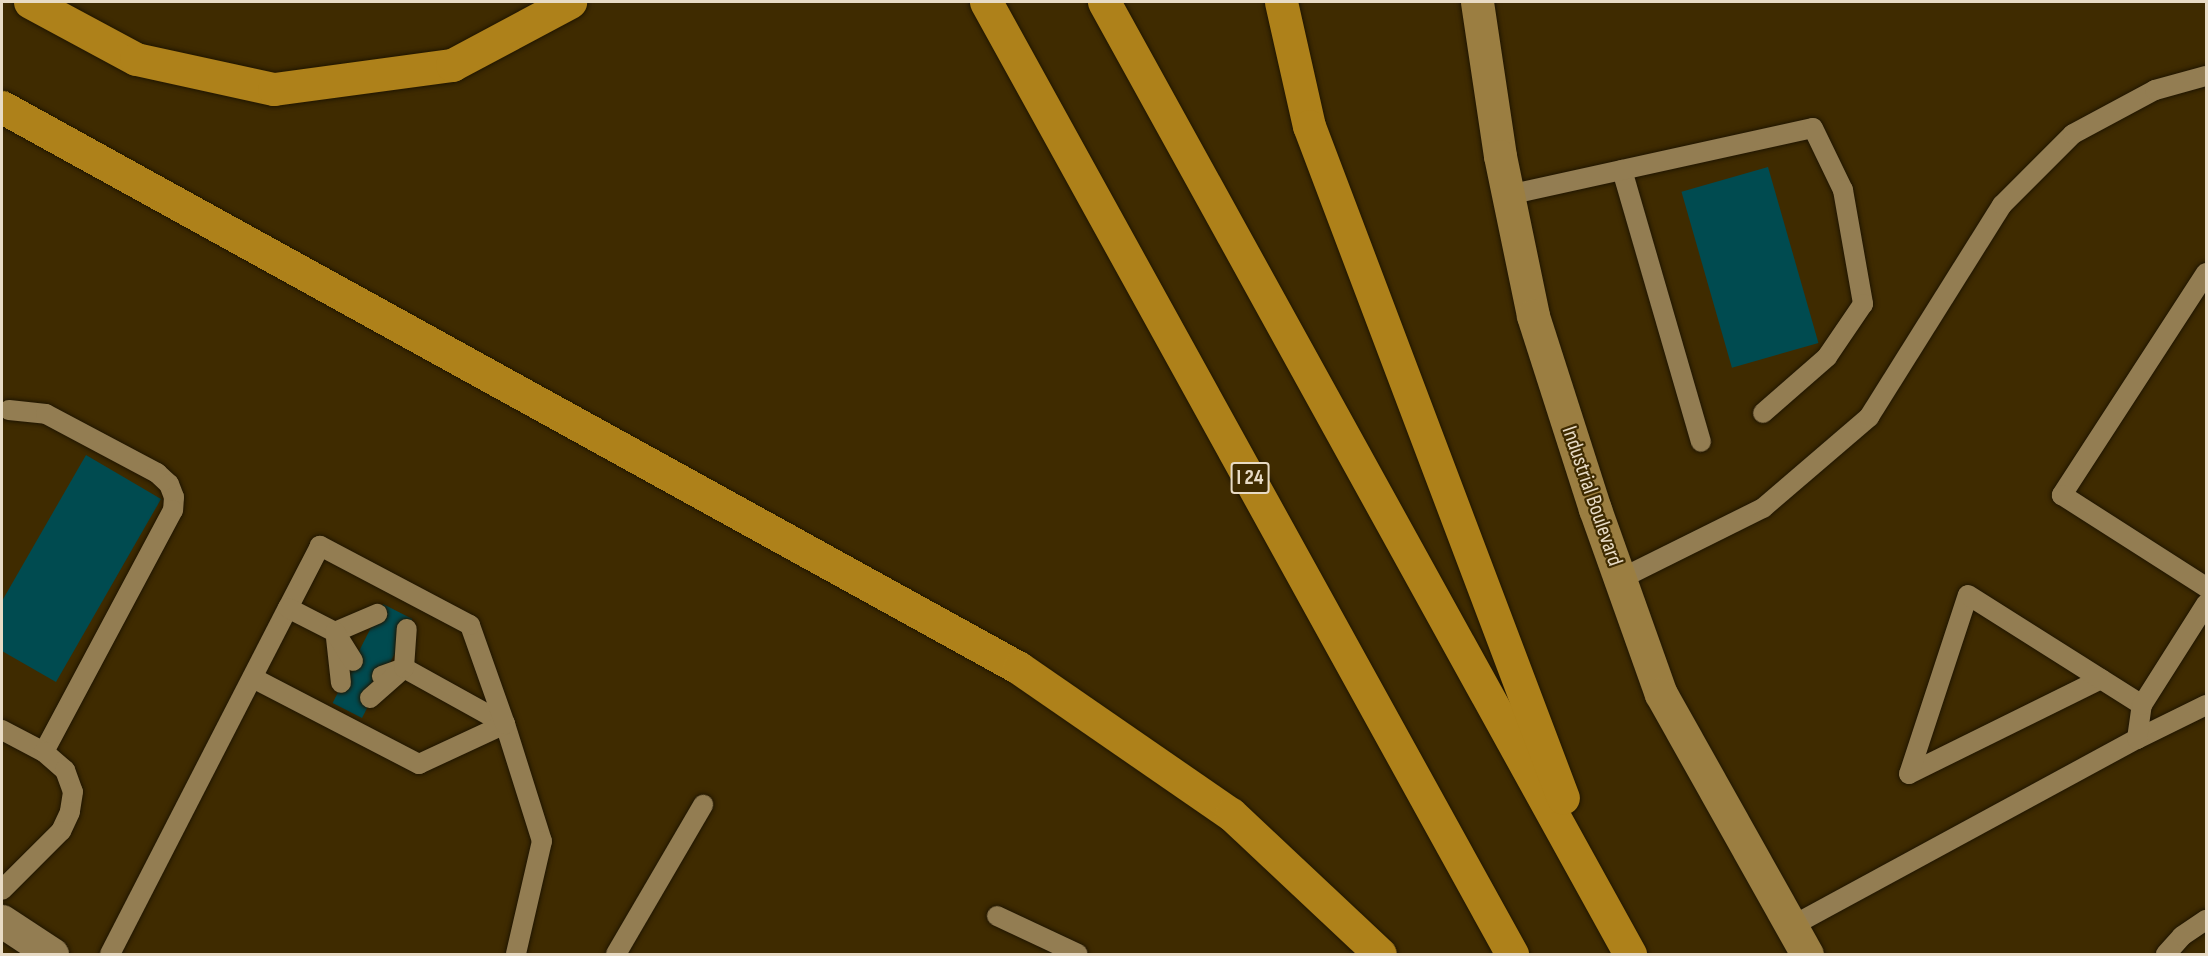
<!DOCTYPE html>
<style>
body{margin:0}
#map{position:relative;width:2208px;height:956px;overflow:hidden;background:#3f2b00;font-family:"Sofia Sans Condensed",sans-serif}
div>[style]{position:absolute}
.building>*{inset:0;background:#004b50;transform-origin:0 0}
.roads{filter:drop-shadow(0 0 2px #1f1501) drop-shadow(0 0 2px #1f1501)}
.lane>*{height:20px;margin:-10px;padding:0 10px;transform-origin:10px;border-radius:10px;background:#937d52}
.street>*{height:33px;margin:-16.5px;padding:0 16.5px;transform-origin:16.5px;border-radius:16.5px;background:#937d52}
.secondary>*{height:33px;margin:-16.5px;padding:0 16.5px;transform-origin:16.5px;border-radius:16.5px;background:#9b7e41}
.highway>*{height:33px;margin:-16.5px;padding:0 16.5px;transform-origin:16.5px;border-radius:16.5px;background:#ae811a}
span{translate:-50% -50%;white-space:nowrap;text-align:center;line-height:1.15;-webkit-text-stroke:4.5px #3f2b00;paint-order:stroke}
.shield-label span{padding:2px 4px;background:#3f2b00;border:2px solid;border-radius:4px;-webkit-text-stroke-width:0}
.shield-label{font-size:21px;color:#e8dbc5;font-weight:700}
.street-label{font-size:22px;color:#e8dbc5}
.frame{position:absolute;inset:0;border:3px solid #e8dbc5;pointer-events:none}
</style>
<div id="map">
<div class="building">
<i style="left:1768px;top:167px;width:183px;height:90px;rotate:74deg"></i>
<i style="clip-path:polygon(86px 455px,161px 499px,56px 682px,2px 651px,2px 601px)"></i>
<i style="left:383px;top:604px;width:33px;height:111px;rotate:27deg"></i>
</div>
<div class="roads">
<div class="lane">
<i style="left:1622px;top:170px;width:283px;rotate:73.8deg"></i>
<i style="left:1508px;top:195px;width:312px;rotate:-12.4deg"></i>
<i style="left:1813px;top:128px;width:69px;rotate:64.2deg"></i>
<i style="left:1843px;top:190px;width:116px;rotate:80deg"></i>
<i style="left:1863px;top:304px;width:64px;rotate:124.2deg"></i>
<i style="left:1827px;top:357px;width:85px;rotate:138.8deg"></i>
<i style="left:2206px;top:273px;width:265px;rotate:123deg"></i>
<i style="left:2062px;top:495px;width:171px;rotate:32.6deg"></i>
<i style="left:9px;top:410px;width:37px;rotate:6deg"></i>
<i style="left:46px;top:414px;width:126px;rotate:28deg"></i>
<i style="left:157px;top:473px;width:16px;rotate:43deg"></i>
<i style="left:169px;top:484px;width:14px;rotate:69deg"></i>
<i style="left:174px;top:497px;width:13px;rotate:94deg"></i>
<i style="left:173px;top:510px;width:274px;rotate:118.1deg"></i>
<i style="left:1620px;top:579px;width:160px;rotate:-26.4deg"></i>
<i style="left:1763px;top:508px;width:140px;rotate:-40.6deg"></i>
<i style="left:1869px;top:417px;width:250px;rotate:-57.9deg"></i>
<i style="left:2002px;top:205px;width:100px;rotate:-45deg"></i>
<i style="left:2073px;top:134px;width:93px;rotate:-28.2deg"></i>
<i style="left:2155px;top:90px;width:53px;rotate:-15.4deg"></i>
<i style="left:335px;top:632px;width:46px;rotate:-23.2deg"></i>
<i style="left:336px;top:638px;width:45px;rotate:83.7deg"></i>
<i style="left:382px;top:676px;width:23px;rotate:-20deg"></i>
<i style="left:404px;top:668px;width:115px;rotate:29deg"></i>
<i style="left:505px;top:724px;width:123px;rotate:72.5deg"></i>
<i style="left:542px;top:841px;width:116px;rotate:103deg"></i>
<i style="left:253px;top:678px;width:187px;rotate:27.4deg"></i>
<i style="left:419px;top:764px;width:95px;rotate:-24.9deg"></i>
<i style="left:505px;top:724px;width:105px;rotate:-109.5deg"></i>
<i style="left:470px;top:625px;width:170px;rotate:-152.2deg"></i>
<i style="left:320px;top:546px;width:70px;rotate:117.3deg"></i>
<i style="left:2101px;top:679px;width:214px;rotate:153.7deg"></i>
<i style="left:1909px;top:774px;width:188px;rotate:-71.8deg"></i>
<i style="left:1968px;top:595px;width:206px;rotate:32.3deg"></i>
<i style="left:370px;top:698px;width:45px;rotate:-41.4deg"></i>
<i style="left:404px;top:668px;width:39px;rotate:-86deg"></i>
<i style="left:2px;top:730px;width:47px;rotate:27.6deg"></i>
<i style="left:44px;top:752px;width:28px;rotate:41deg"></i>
<i style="left:65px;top:770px;width:23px;rotate:70deg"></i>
<i style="left:73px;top:792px;width:20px;rotate:99deg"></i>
<i style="left:70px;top:812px;width:21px;rotate:115deg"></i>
<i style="left:61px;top:831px;width:83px;rotate:135deg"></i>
<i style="left:2137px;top:739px;width:77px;rotate:-26.2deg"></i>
<i style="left:997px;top:916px;width:89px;rotate:25.1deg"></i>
<i style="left:1792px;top:926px;width:392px;rotate:-28.5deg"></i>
<i style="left:2137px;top:739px;width:34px;rotate:-82deg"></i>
<i style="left:2142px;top:705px;width:120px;rotate:-57.6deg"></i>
<i style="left:110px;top:954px;width:389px;rotate:-62.8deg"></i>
<i style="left:288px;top:608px;width:53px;rotate:27.1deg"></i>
<i style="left:335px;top:632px;width:34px;rotate:58deg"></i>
<i style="left:616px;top:954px;width:173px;rotate:-59.7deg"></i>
<i style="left:2166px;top:954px;width:24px;rotate:-48deg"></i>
<i style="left:2182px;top:936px;width:29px;rotate:-34deg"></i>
</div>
<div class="street">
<i style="left:2px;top:921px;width:60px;rotate:33.4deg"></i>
</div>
<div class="secondary">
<i style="left:1477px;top:2px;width:156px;rotate:81.5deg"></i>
<i style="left:1500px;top:156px;width:163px;rotate:78.3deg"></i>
<i style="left:1533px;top:316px;width:203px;rotate:72.2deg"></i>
<i style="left:1595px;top:509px;width:196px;rotate:70.4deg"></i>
<i style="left:1661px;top:694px;width:298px;rotate:60.7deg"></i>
</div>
<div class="highway">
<i style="left:30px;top:2px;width:120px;rotate:28.3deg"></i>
<i style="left:136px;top:59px;width:141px;rotate:12.3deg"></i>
<i style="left:274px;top:89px;width:180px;rotate:-7.7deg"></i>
<i style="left:452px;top:65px;width:134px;rotate:-28.1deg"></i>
<i style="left:986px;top:2px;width:1088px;rotate:61.08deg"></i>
<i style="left:1104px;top:2px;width:1088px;rotate:61.08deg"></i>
<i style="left:1281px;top:2px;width:127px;rotate:77.3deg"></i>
<i style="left:1309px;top:126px;width:718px;rotate:69.29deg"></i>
<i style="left:2px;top:107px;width:1161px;rotate:28.88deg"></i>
<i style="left:1019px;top:668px;width:257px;rotate:34.6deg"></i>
<i style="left:1231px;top:814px;width:204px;rotate:43.2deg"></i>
</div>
</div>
<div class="shield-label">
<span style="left:1250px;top:478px">I 24</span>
</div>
<div class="street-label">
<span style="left:1592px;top:496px;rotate:71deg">Industrial Boulevard</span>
</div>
<div class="frame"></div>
</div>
